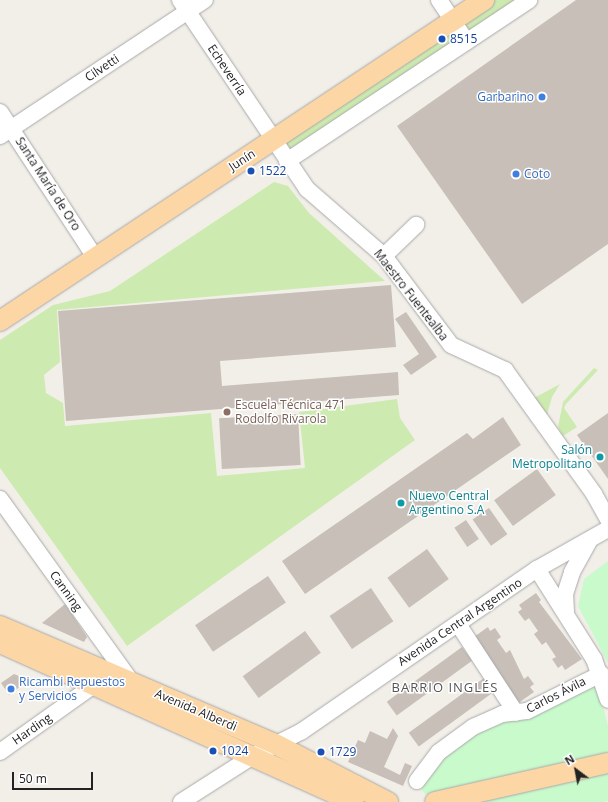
<!DOCTYPE html>
<meta charset="utf-8">
<style>
body{margin:0}
#map{position:relative;width:608px;height:802px;overflow:hidden;background:#f2efe9;font-family:"Open Sans",sans-serif}
div>[style]{position:absolute}
.grass>*{inset:0;background:#cdebb0}
.park>*{inset:0;background:#c8facc}
.building>*{inset:0;background:#c7bfb8;transform-origin:0 0}
.roads{filter:drop-shadow(0 0 1px #a9a9a9) drop-shadow(0 0 1px #a9a9a9)}
.minor>*{height:16px;margin:-8px;padding:0 8px;transform-origin:8px;border-radius:8px;background:#fff}
.major>*{height:20px;margin:-10px;padding:0 10px;transform-origin:10px;border-radius:10px;background:#fcd6a4}
.dots>*{width:11px;height:11px;translate:-50% -50%;box-sizing:border-box;border:2px solid #fff;border-radius:50%}
span{translate:-50% -50%;white-space:nowrap;text-align:center;line-height:1.15;-webkit-text-stroke:3px #fff;paint-order:stroke}
.transit-label{font-size:12px;color:#164399}
.left{translate:0 -50%;text-align:left}
.street-label{font-size:12px;color:#222}
.shop-label{font-size:12px;color:#366cbe}
.right{translate:-100% -50%;text-align:right}
.education-label{font-size:12px;color:#785e54}
.culture-label{font-size:12px;color:#0d838f}
.neighbourhood-label{font-size:13px;color:#555;letter-spacing:1px}
.north{position:absolute;left:556px;top:750px;width:40px;height:40px;-webkit-text-stroke:3px #fff;paint-order:stroke;rotate:328deg;font-size:11px;font-weight:700;line-height:16px;text-align:center;color:#222}
.north::after{content:'';display:block;margin:auto;width:14px;height:18px;background:#222;clip-path:polygon(50% 0,100% 100%,50% 72%,0 100%)}
.scale{position:absolute;left:12px;top:772px;width:81px;height:18px;box-sizing:border-box;border:2px solid #222;border-top:0;padding-left:5px;font-size:12px;line-height:14px;white-space:nowrap;color:#222;-webkit-text-stroke:3px #fff;paint-order:stroke}
</style>
<div id="map">
<div class="grass">
<i style="clip-path:polygon(484px 0,529px 0,287px 161px,273px 140px)"></i>
<i style="clip-path:polygon(274px 182px,288px 186px,309px 213px,385px 281px,57px 310px,60px 362px,44px 375px,46px 393px,63px 403px,65px 426px,211px 413px,217px 476px,305px 468px,299px 412px,397px 399px,400px 418px,415px 440px,127px 646px,0 468px,0 340px,53px 305px,110px 291px)"></i>
<i style="clip-path:polygon(594px 368px,598px 370px,566px 404px,564px 408px,577px 427px,563px 436px,558px 427px,563px 402px)"></i>
<i style="clip-path:polygon(560px 384px,552px 397px,547px 415px,534px 398px)"></i>
</div>
<div class="park">
<i style="clip-path:polygon(608px 561px,608px 663px,578px 606px,584px 579px)"></i>
<i style="clip-path:polygon(591px 684px,598px 687px,608px 726px,608px 754px,427px 795px,421px 790px,430px 771px,469px 736px)"></i>
<i style="clip-path:polygon(608px 770px,608px 801px,603px 802px,460px 802px)"></i>
</div>
<div class="building">
<i style="clip-path:polygon(576px 0,608px 0,608px 244px,522px 304px,397px 126px)"></i>
<i style="clip-path:polygon(391px 285px,396px 347px,220px 361px,222px 386px,398px 372px,399px 395px,66px 421px,58px 311px)"></i>
<i style="clip-path:polygon(406px 312px,437px 357px,411px 375px,403px 365px,419px 354px,395px 319px)"></i>
<i style="clip-path:polygon(608px 413px,608px 479px,577px 435px)"></i>
<i style="left:298px;top:414px;width:51px;height:79px;rotate:87deg"></i>
<i style="clip-path:polygon(503px 417px,521px 445px,305px 594px,282px 561px,467px 433px,473px 439px)"></i>
<i style="left:537px;top:469px;width:32px;height:53px;rotate:54deg"></i>
<i style="left:489px;top:508px;width:32px;height:20px;rotate:55deg"></i>
<i style="left:466px;top:520px;width:23px;height:14px;rotate:56deg"></i>
<i style="left:427px;top:549px;width:37px;height:49px;rotate:54deg"></i>
<i style="left:268px;top:576px;width:32px;height:88px;rotate:56deg"></i>
<i style="left:371px;top:588px;width:40px;height:50px;rotate:56deg"></i>
<i style="clip-path:polygon(536px 593px,541px 600px,539px 602px,582px 659px,565px 670px,562px 665px,558px 668px,552px 659px,556px 657px,546px 642px,542px 645px,534px 634px,538px 631px,529px 618px,525px 621px,518px 612px,522px 609px,519px 605px)"></i>
<i style="clip-path:polygon(65px 604px,87px 637px,84px 642px,42px 623px)"></i>
<i style="clip-path:polygon(488px 627px,490px 631px,495px 628px,501px 637px,497px 640px,506px 653px,510px 650px,524px 679px,528px 676px,534px 684px,530px 687px,534px 692px,517px 704px,478px 644px,471px 639px)"></i>
<i style="left:305px;top:631px;width:27px;height:77px;rotate:54deg"></i>
<i style="left:462px;top:647px;width:17px;height:93px;rotate:54deg"></i>
<i style="clip-path:polygon(14px 674px,29px 680px,9px 695px,1px 683px)"></i>
<i style="left:484px;top:678px;width:17px;height:93px;rotate:54deg"></i>
<i style="clip-path:polygon(393px 728px,398px 736px,384px 767px,400px 775px,405px 763px,412px 766px,403px 786px,348px 762px,358px 740px,365px 743px,370px 731px,387px 739px)"></i>
</div>
<div class="roads">
<div class="minor">
<i style="left:180px;top:0;width:228px;rotate:56.1deg"></i>
<i style="left:307px;top:189px;width:102px;rotate:41deg"></i>
<i style="left:384px;top:256px;width:111px;rotate:53deg"></i>
<i style="left:451px;top:345px;width:60px;rotate:24.8deg"></i>
<i style="left:505px;top:370px;width:153px;rotate:54.3deg"></i>
<i style="left:594px;top:494px;width:29px;rotate:61deg"></i>
<i style="left:439px;top:0;width:50px;rotate:56.3deg"></i>
<i style="left:0;top:112px;width:173px;rotate:56.8deg"></i>
<i style="left:0;top:136px;width:246px;rotate:-33.6deg"></i>
<i style="left:287px;top:161px;width:291px;rotate:-33.6deg"></i>
<i style="left:384px;top:256px;width:45px;rotate:-44.1deg"></i>
<i style="left:0;top:499px;width:226px;rotate:54.3deg"></i>
<i style="left:537px;top:569px;width:107px;rotate:57.7deg"></i>
<i style="left:594px;top:659px;width:43px;rotate:71.1deg"></i>
<i style="left:566px;top:612px;width:18px;rotate:-93deg"></i>
<i style="left:565px;top:594px;width:23px;rotate:-72deg"></i>
<i style="left:572px;top:572px;width:37px;rotate:-61deg"></i>
<i style="left:458px;top:624px;width:106px;rotate:56.9deg"></i>
<i style="left:0;top:752px;width:115px;rotate:-35.5deg"></i>
<i style="left:94px;top:685px;width:9px;rotate:-49deg"></i>
<i style="left:417px;top:781px;width:36px;rotate:-53deg"></i>
<i style="left:439px;top:752px;width:42px;rotate:-36.3deg"></i>
<i style="left:473px;top:727px;width:32px;rotate:-24deg"></i>
<i style="left:502px;top:714px;width:25px;rotate:-7deg"></i>
<i style="left:527px;top:711px;width:83px;rotate:-26.6deg"></i>
<i style="left:181px;top:802px;width:85px;rotate:-32.6deg"></i>
<i style="left:253px;top:756px;width:55px;rotate:-27deg"></i>
<i style="left:302px;top:731px;width:285px;rotate:-34.6deg"></i>
<i style="left:537px;top:569px;width:81px;rotate:-29.4deg"></i>
</div>
<div class="major">
<i style="left:0;top:321px;width:581px;rotate:-33.55deg"></i>
<i style="left:0;top:626px;width:301px;rotate:23.2deg"></i>
<i style="left:277px;top:745px;width:125px;rotate:27.2deg"></i>
<i style="left:0;top:643px;width:388px;rotate:24.2deg"></i>
<i style="left:435px;top:802px;width:177px;rotate:-12.7deg"></i>
</div>
</div>
<div class="dots">
<i style="left:442px;top:39px;background:#1a4fb4"></i>
<i style="left:542px;top:97px;background:#3f7fe0"></i>
<i style="left:251px;top:171px;background:#1a4fb4"></i>
<i style="left:516px;top:174px;background:#3f7fe0"></i>
<i style="left:227px;top:412px;background:#8d6e63"></i>
<i style="left:600px;top:457px;background:#0f9aa8"></i>
<i style="left:401px;top:503px;background:#0f9aa8"></i>
<i style="left:11px;top:689px;background:#3f7fe0"></i>
<i style="left:213px;top:751px;background:#1a4fb4"></i>
<i style="left:321px;top:752px;background:#1a4fb4"></i>
</div>
<div class="transit-label">
<span class="left" style="left:450px;top:39px">8515</span>
<span class="left" style="left:259px;top:171px">1522</span>
<span class="left" style="left:221px;top:751px">1024</span>
<span class="left" style="left:329px;top:752px">1729</span>
</div>
<div class="street-label">
<span style="left:102px;top:68px;rotate:-34deg">Cilvetti</span>
<span style="left:227px;top:70px;rotate:56deg">Echeverría</span>
<span style="left:242px;top:160px;rotate:-33deg">Junín</span>
<span style="left:48px;top:184px;rotate:57deg">Santa María de Oro</span>
<span style="left:411px;top:295px;rotate:52deg">Maestro Fuentealba</span>
<span style="left:66px;top:591px;rotate:54deg">Canning</span>
<span style="left:460px;top:622px;rotate:-34deg">Avenida Central Argentino</span>
<span style="left:556px;top:695px;rotate:-27deg">Carlos Ávila</span>
<span style="left:196px;top:710px;rotate:23deg">Avenida Alberdi</span>
<span style="left:32px;top:729px;rotate:-35deg">Harding</span>
</div>
<div class="shop-label">
<span class="right" style="left:534px;top:97px">Garbarino</span>
<span class="left" style="left:524px;top:174px">Coto</span>
<span class="left" style="left:19px;top:689px">Ricambi Repuestos<br>y Servicios</span>
</div>
<div class="education-label">
<span class="left" style="left:235px;top:412px">Escuela Técnica 471<br>Rodolfo Rivarola</span>
</div>
<div class="culture-label">
<span class="right" style="left:592px;top:457px">Salón<br>Metropolitano</span>
<span class="left" style="left:409px;top:503px">Nuevo Central<br>Argentino S.A</span>
</div>
<div class="neighbourhood-label">
<span style="left:445px;top:687px">BARRIO INGLÉS</span>
</div>
<div class="north">N</div>
<div class="scale">50 m</div>
</div>
